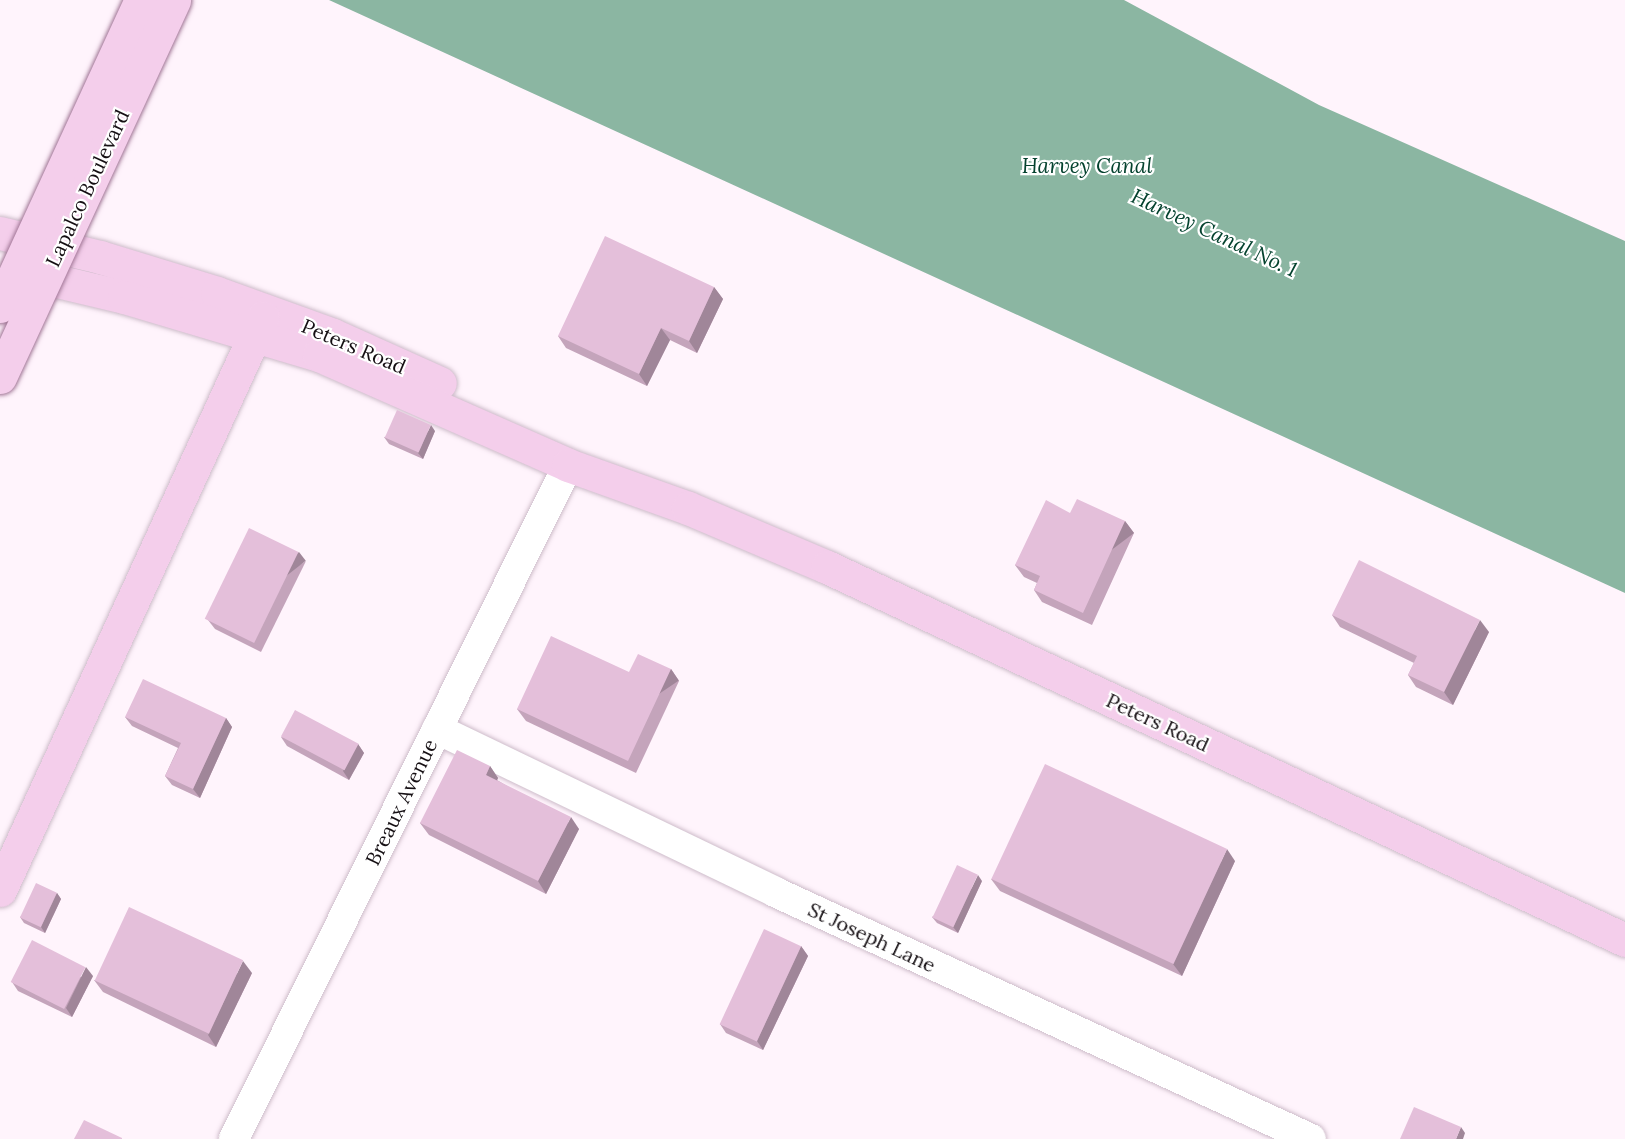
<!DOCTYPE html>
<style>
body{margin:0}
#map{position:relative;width:1625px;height:1139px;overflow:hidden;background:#fff4fc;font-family:Lora,serif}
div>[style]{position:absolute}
.water>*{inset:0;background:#8bb6a2}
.roads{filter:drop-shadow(0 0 2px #cebcca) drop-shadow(0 0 2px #cebcca)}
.minor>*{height:30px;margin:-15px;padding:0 15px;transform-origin:15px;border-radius:15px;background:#fff}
.major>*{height:33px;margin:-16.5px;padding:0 16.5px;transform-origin:16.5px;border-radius:16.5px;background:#f4ceeb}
.bridges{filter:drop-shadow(0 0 2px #a17696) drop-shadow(0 0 2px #a17696)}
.major-bridge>*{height:33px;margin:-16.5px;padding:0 16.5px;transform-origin:16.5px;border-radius:16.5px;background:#f4ceeb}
.wall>*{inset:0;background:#c4a4bb}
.shaded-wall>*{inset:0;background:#a08699;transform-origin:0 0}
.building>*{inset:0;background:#e4bfda;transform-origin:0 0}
span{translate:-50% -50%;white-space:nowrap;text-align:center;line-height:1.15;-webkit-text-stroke:4.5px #fff;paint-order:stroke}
.street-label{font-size:20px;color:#150f13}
.water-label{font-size:21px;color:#04422e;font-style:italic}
</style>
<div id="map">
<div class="water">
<i style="clip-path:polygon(329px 0,1124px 0,1319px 105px,1625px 241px,1625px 593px)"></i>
</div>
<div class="roads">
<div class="minor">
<i style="left:437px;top:729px;width:375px;rotate:25.7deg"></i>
<i style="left:775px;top:892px;width:590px;rotate:24.74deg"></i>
<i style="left:234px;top:1139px;width:752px;rotate:-63.64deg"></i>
</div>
<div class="major">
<i style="left:0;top:233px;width:103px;rotate:13.5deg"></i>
<i style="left:100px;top:257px;width:122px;rotate:17.1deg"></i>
<i style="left:217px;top:293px;width:123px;rotate:19.9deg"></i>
<i style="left:333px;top:335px;width:117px;rotate:24.2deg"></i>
<i style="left:19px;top:272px;width:108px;rotate:13.4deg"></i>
<i style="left:124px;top:297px;width:203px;rotate:16.6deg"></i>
<i style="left:319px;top:355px;width:272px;rotate:23.8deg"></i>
<i style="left:568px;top:465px;width:127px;rotate:19.7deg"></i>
<i style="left:688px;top:508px;width:151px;rotate:23deg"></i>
<i style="left:827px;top:567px;width:881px;rotate:25.05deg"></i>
<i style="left:0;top:890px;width:630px;rotate:-65.35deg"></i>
</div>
</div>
<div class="bridges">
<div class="major-bridge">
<i style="left:0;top:306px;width:337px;rotate:-65.3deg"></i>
<i style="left:0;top:377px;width:415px;rotate:-65.2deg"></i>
</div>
</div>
<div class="wall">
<i style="clip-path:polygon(714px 287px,723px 299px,697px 353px,670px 340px,647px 386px,566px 348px,558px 336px)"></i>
<i style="clip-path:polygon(435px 431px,423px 459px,389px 444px,384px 437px)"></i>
<i style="clip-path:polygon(1070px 513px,1125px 521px,1134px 533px,1092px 625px,1042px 602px,1034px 590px,1037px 583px,1024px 577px,1015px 565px)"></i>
<i style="clip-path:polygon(306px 561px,261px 652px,215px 629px,208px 620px)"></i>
<i style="clip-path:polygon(1332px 615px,1489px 632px,1453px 705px,1416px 687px,1408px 675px,1414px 663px,1340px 627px)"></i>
<i style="clip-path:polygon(671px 669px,679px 681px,636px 773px,526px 721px,517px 709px,629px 672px)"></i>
<i style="clip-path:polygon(125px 717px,226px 718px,232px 727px,200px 798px,172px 785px,165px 776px,178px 748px,132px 726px)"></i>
<i style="clip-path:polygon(281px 737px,358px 744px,364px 753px,349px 780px,287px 746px)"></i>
<i style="clip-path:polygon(490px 766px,498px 778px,497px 780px,579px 829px,546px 894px,429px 835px,420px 823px)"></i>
<i style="clip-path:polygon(1235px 861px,1182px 976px,1000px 891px,991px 879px)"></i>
<i style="clip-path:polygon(982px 881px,958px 933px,937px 923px,932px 917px)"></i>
<i style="clip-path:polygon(57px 893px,61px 899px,45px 933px,24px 923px,20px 917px)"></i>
<i style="clip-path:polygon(801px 946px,808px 956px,763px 1050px,726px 1033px,720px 1024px)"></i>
<i style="clip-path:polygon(252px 973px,216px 1047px,103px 992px,94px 980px)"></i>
<i style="clip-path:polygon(93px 976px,72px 1017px,18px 991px,12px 982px)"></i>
</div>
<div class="shaded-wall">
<i style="clip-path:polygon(714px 287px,723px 299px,697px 353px,689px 341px)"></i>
<i style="clip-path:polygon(661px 328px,670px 340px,647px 386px,639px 374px)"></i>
<i style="clip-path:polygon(431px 425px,435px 431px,423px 459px,418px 453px)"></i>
<i style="left:1125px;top:521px;width:15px;height:101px;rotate:53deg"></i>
<i style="left:299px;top:552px;width:11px;height:102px;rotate:52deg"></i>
<i style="clip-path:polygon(1480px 620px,1489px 632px,1453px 705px,1444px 692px)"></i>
<i style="left:671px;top:669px;width:14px;height:102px;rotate:56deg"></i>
<i style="clip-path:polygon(226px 718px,232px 727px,200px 798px,193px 789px)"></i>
<i style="clip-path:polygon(358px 744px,364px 753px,349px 780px,343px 771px)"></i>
<i style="clip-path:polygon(490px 766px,498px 778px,494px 787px,486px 775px)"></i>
<i style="clip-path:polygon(571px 817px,579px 829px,546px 894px,538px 881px)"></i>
<i style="clip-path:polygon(1227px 849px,1235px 861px,1182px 976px,1173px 964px)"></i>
<i style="clip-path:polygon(978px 875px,982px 881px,958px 933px,953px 927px)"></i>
<i style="clip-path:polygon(57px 893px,61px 899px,45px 933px,41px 927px)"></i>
<i style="clip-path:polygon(801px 946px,808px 956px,763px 1050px,757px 1041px)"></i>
<i style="clip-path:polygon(243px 961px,252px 973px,216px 1047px,208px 1035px)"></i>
<i style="clip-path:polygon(86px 967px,93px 976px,72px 1017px,66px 1008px)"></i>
<i style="clip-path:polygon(1461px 1127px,1465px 1133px,1463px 1139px,1456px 1139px)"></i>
</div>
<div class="building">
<i style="clip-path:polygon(605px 236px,714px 287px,689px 341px,661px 328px,639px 374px,558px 336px)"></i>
<i style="left:397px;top:410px;width:37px;height:30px;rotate:24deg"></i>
<i style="clip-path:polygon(1077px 499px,1125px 521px,1083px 613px,1034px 590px,1040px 576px,1015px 565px,1046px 500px,1070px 513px)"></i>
<i style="left:249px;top:528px;width:55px;height:101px;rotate:26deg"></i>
<i style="clip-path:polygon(1359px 560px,1480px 620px,1444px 692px,1408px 675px,1417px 656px,1332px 615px)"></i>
<i style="clip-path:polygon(551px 636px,629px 672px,638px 654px,671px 669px,628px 761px,517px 709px)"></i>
<i style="clip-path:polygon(143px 679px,226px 718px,193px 789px,165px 776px,181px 743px,125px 717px)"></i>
<i style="left:295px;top:710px;width:72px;height:30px;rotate:28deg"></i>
<i style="clip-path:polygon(457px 750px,490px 766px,486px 775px,571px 817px,538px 881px,420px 823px)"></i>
<i style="left:1045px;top:764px;width:201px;height:127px;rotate:25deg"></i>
<i style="left:957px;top:865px;width:23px;height:58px;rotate:25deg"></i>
<i style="left:36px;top:883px;width:23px;height:38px;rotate:25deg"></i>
<i style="left:129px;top:907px;width:126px;height:81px;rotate:25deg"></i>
<i style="left:764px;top:929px;width:41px;height:105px;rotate:25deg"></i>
<i style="left:32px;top:940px;width:60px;height:47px;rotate:27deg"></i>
<i style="clip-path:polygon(1414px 1107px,1461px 1127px,1456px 1139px,1400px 1139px)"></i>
<i style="clip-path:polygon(84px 1120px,122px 1138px,122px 1139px,74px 1139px)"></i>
</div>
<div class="street-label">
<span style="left:87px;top:188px;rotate:-65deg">Lapalco Boulevard</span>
<span style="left:354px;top:346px;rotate:23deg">Peters Road</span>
<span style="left:1158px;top:722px;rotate:25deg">Peters Road</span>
<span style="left:401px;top:802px;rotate:-64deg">Breaux Avenue</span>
<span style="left:872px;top:937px;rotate:25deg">St Joseph Lane</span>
</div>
<div class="water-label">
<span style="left:1087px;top:166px">Harvey Canal</span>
<span style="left:1214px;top:233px;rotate:25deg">Harvey Canal No. 1</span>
</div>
</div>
